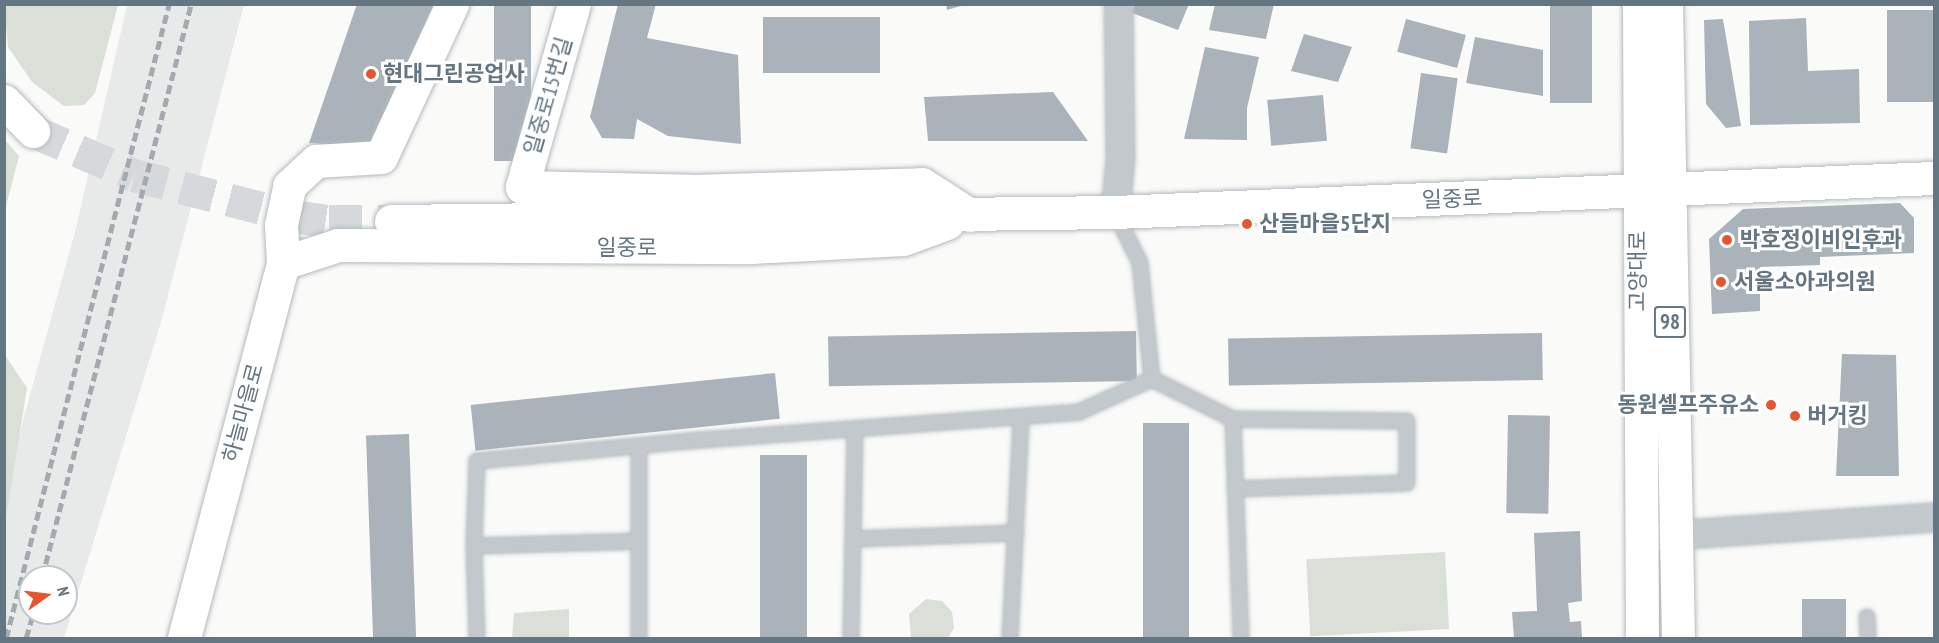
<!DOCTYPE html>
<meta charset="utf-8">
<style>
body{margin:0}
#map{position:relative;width:1939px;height:643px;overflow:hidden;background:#fafaf8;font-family:"PT Sans Narrow","Noto Sans KR",sans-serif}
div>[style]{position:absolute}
.built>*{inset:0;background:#e8e9e9}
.green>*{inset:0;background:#dadfd7;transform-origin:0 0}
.building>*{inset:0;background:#aab3b9;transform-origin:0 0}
.secondary-tunnel>*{height:33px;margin-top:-16.5px;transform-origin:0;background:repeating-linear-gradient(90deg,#d5d9db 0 33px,transparent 0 49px)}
.roads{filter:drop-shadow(0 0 2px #b3babf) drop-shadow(0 0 2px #b3babf)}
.lane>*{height:14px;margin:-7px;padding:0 7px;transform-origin:7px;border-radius:7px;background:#c3c8cc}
.street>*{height:27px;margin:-13.5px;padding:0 13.5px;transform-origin:13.5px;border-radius:13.5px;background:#c3c8cc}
.secondary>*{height:33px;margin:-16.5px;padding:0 16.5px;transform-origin:16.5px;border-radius:16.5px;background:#fff}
.primary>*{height:33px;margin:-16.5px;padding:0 16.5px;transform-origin:16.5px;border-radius:16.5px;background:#fff}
.rail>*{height:4.5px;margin-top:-2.25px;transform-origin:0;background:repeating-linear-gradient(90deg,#a2aab0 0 9px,transparent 0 13.5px)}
.dots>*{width:16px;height:16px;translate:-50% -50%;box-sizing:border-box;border:3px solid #fff;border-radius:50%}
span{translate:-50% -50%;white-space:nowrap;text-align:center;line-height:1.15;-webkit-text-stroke:6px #fff;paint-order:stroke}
.shield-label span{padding:2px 4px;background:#fff;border:2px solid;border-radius:4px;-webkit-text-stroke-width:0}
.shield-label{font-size:21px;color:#657683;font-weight:700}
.poi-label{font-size:22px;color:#657683;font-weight:700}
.left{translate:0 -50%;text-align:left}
.right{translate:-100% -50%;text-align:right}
.street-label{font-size:22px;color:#657683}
.frame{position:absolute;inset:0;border:6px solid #657683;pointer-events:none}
.north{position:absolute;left:18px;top:565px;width:60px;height:60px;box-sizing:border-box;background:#fff;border:2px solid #c1c8cd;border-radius:50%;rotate:76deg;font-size:16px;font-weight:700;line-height:24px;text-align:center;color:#657683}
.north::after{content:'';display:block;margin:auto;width:21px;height:27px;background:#e4572e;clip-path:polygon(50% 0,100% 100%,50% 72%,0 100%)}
</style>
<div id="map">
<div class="built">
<i style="clip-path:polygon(evenodd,127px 5px,244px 5px,161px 322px,64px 638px,5px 638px,5px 486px,76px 228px,127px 5px,30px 577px,66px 577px,66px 613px,30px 613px,30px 577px)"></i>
</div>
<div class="green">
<i style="clip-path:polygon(4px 5px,118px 5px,95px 93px,84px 105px,64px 106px,32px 82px,8px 47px)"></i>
<i style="clip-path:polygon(5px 140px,19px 156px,5px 210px)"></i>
<i style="clip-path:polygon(5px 355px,27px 388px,5px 524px)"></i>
<i style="left:1445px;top:552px;width:77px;height:139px;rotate:87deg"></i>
<i style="clip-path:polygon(926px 599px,942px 601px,952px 612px,954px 628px,948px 638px,911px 637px,909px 614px)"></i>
<i style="clip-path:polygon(569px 609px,569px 638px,512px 638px,514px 613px)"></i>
</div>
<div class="building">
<i style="clip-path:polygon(357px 4px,442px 4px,375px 147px,309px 143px)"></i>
<i style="left:494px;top:4px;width:37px;height:157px"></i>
<i style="clip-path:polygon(618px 4px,656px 4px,647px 38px,738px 55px,741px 144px,668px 136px,637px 119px,634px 139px,602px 138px,590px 117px)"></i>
<i style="clip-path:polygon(946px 4px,964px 4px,964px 5px,947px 10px)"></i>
<i style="clip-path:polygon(1135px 4px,1189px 4px,1178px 30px,1132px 13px)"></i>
<i style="clip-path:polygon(1215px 4px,1274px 4px,1266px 39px,1209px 30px)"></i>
<i style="left:1550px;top:4px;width:42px;height:99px"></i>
<i style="left:1934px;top:10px;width:92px;height:47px;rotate:90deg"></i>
<i style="left:880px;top:17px;width:56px;height:117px;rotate:90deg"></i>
<i style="clip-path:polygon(1806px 18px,1808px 71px,1859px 69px,1860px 123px,1750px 125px,1749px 21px)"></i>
<i style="left:1406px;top:19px;width:62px;height:34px;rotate:15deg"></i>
<i style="clip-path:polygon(1723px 19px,1741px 126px,1726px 128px,1706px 104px,1704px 20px)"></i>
<i style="clip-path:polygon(1304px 34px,1352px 47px,1338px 82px,1291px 71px)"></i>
<i style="clip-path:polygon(1475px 37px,1543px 50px,1543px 96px,1466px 83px)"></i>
<i style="clip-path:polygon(1205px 47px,1259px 57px,1247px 108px,1247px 140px,1184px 139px)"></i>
<i style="left:1421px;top:73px;width:37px;height:76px;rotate:8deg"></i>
<i style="clip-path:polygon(1053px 92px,1088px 141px,928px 141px,924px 97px)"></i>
<i style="left:1323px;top:95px;width:46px;height:56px;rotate:85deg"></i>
<i style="clip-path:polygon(1900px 203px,1914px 218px,1914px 253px,1820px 257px,1820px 265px,1760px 267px,1760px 311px,1712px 314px,1709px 239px,1743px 209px)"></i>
<i style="left:1136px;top:331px;width:50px;height:308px;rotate:89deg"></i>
<i style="left:1542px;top:333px;width:47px;height:314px;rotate:89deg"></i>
<i style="clip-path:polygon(1842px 354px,1896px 355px,1899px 476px,1836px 476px)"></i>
<i style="left:775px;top:373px;width:46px;height:306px;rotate:84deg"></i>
<i style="left:1508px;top:415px;width:42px;height:98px;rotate:1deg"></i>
<i style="left:1189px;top:423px;width:215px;height:46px;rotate:90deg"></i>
<i style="left:409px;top:434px;width:204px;height:43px;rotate:88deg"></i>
<i style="left:760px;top:455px;width:47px;height:183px"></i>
<i style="clip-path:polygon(1580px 531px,1582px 601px,1568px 603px,1570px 622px,1581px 621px,1582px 638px,1514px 638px,1512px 612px,1537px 611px,1534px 533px)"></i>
<i style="left:1802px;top:599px;width:44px;height:39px"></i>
</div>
<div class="secondary-tunnel">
<i style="left:33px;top:131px;width:110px;rotate:23.5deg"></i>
<i style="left:134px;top:175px;width:164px;rotate:14.5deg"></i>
<i style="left:293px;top:216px;width:36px;rotate:8deg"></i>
<i style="left:329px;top:221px;width:62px"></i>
</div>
<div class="roads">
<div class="lane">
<i style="left:1115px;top:212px;width:57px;rotate:63.9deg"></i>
<i style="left:1140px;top:263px;width:117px;rotate:84.1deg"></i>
<i style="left:1152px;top:379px;width:90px;rotate:26.3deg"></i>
<i style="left:1233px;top:419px;width:219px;rotate:87.9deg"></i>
<i style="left:1233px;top:419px;width:174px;rotate:0.7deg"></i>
<i style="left:1407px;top:421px;width:62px;rotate:90deg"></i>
<i style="left:1407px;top:483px;width:172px;rotate:178deg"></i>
<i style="left:639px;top:447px;width:191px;rotate:90deg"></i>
<i style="left:853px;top:539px;width:163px;rotate:-2.1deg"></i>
<i style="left:474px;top:546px;width:164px;rotate:-1.7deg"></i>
<i style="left:1867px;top:617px;width:21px;rotate:87deg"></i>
<i style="left:477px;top:638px;width:92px;rotate:-91.9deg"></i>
<i style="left:474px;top:546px;width:85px;rotate:-88deg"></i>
<i style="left:477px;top:461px;width:212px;rotate:-5.4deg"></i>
<i style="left:688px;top:441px;width:392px;rotate:-4.2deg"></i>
<i style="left:1079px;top:412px;width:80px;rotate:-24.3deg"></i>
<i style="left:851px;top:638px;width:209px;rotate:-88.9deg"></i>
<i style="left:1010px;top:638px;width:220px;rotate:-87.1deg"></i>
</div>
<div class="street">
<i style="left:1115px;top:212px;width:54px;rotate:-84.7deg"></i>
<i style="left:1120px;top:158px;width:154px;rotate:-90.7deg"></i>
<i style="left:1640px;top:537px;width:295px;rotate:-3.9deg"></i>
</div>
<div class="secondary">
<i style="left:574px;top:4px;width:190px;rotate:105.9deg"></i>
<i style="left:522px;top:187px;width:170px;rotate:1.3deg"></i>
<i style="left:692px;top:191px;width:230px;rotate:-1.7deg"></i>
<i style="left:922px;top:184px;width:57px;rotate:32.9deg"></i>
<i style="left:4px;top:101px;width:42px;rotate:46deg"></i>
<i style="left:391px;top:221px;width:724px;rotate:-0.71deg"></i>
<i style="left:1115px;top:212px;width:820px;rotate:-2.38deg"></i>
<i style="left:283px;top:263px;width:58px;rotate:-18.1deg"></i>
<i style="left:338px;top:245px;width:413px;rotate:0.3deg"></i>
<i style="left:751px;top:247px;width:152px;rotate:-3deg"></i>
<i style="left:903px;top:239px;width:47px;rotate:-20deg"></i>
<i style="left:184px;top:638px;width:388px;rotate:-75.2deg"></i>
<i style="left:283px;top:263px;width:38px;rotate:-93deg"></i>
<i style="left:281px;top:225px;width:40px;rotate:-78deg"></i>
<i style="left:289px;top:186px;width:37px;rotate:-43deg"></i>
<i style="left:316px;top:161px;width:65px;rotate:-3.5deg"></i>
<i style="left:381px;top:157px;width:169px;rotate:-65.1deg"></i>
</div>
<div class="primary">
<i style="left:1639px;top:4px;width:634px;rotate:89.73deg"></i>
<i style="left:1666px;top:4px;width:634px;rotate:88.92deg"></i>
</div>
</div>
<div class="rail">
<i style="left:42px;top:577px;width:592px;rotate:-75.42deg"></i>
<i style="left:6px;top:638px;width:655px;rotate:-75.58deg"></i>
<i style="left:26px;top:638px;width:26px;rotate:-74deg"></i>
</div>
<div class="dots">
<i style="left:371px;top:74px;background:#e4572e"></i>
<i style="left:1247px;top:224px;background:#e4572e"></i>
<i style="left:1727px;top:240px;background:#e4572e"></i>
<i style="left:1721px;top:282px;background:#e4572e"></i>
<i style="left:1771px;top:405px;background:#e4572e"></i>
<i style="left:1795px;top:416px;background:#e4572e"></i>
</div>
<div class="shield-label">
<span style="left:1670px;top:322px">98</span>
</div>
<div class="poi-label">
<span class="left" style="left:383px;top:74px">현대그린공업사</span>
<span class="left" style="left:1259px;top:224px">산들마을5단지</span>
<span class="left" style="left:1740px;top:240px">박호정이비인후과</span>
<span class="left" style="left:1734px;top:282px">서울소아과의원</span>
<span class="right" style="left:1759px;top:405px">동원셀프주유소</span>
<span class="left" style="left:1807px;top:416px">버거킹</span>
</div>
<div class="street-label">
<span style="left:548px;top:96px;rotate:-74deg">일중로15번길</span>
<span style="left:1452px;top:199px;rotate:-2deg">일중로</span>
<span style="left:627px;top:248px">일중로</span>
<span style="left:1638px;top:271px;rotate:-90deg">고양대로</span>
<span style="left:243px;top:413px;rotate:-75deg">하늘마을로</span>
</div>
<div class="frame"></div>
<div class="north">N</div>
</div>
